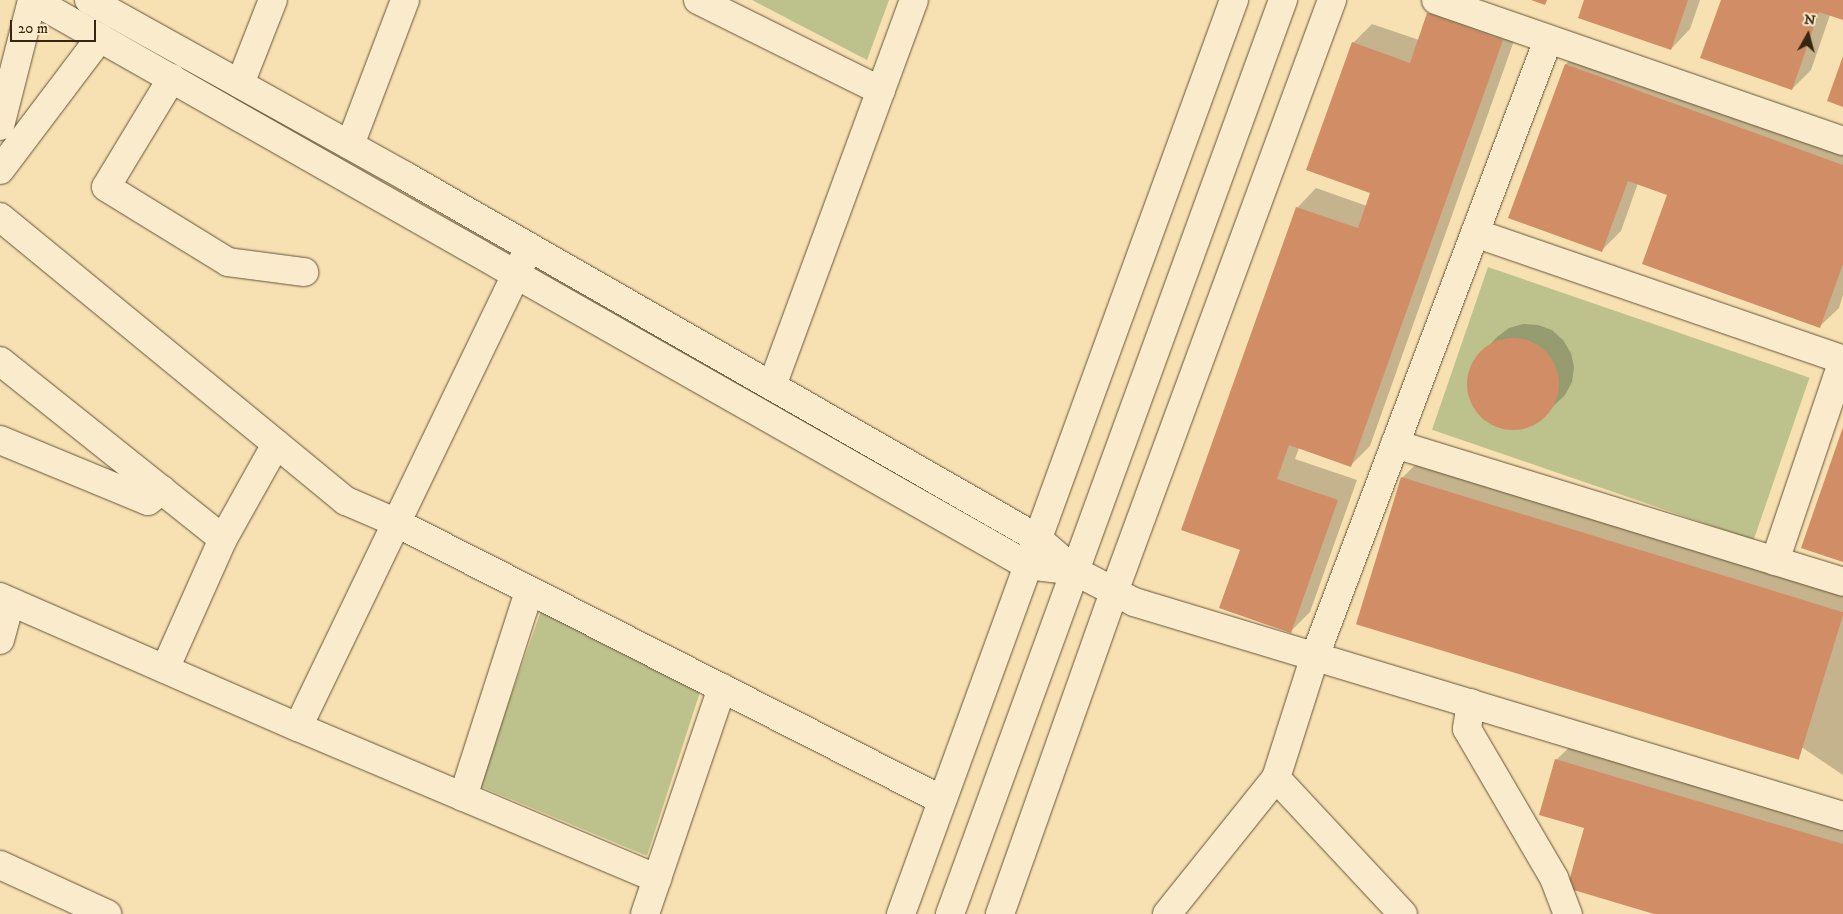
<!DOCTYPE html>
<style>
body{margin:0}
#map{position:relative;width:1843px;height:914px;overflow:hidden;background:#f7e0b1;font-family:"IM FELL DW Pica",serif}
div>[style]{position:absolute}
.green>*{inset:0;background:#bdc28c;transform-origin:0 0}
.shadow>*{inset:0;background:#0003}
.building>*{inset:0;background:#d18e66;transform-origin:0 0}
.round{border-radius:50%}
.roads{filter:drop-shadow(0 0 1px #665439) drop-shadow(0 0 1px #665439)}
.minor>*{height:28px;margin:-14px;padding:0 14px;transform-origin:14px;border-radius:14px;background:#faebcc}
span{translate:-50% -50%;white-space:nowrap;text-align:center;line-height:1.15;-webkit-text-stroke:5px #faebcc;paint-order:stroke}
.north{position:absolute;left:1783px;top:10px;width:50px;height:50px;-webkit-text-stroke:4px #faebcc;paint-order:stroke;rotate:7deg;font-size:14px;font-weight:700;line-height:20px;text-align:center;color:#362611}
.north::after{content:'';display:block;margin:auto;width:18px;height:22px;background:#362611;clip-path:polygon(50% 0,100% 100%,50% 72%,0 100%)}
.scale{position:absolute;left:10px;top:20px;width:86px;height:22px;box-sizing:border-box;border:2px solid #362611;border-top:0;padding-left:6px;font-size:15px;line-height:18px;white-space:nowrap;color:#362611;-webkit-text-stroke:4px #faebcc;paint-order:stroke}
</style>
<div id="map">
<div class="green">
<i style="clip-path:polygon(752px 0,889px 0,867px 60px)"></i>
<i style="left:1488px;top:267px;width:340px;height:172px;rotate:19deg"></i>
<i style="clip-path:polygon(542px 608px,700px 692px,647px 856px,479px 786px)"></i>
</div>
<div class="shadow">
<i style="clip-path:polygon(1442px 0,1521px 21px,1370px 446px,1351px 465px,1299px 448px,1295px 459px,1357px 480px,1310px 612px,1291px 631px,1241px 549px,1297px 208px,1316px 188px,1367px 206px,1372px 192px,1353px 43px,1372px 24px,1419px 40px,1428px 14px)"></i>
<i style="clip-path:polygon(1585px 0,1700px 0,1690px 29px,1671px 49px)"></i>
<i style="clip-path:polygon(1722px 0,1843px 0,1843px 19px,1830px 15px,1811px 70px,1792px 89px)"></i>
<i style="clip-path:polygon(1585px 45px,1843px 139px,1843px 295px,1839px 308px,1819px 327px,1668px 194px,1638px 183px,1621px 231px,1602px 250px,1510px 217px,1566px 64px)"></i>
<i style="clip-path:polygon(1523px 324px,1538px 325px,1552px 330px,1563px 340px,1571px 353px,1574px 367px,1572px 382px,1565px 395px,1538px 421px,1525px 428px,1510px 429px,1496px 426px,1483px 419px,1474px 407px,1468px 393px,1468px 379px,1472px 364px,1497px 337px,1509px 328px)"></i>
<i style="clip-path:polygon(1422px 458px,1843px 590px,1843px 775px,1402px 478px)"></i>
<i style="clip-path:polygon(1576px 741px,1843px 819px,1843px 914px,1658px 914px,1586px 827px,1556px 760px)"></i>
</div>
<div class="building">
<i style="clip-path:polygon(1531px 0,1547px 0,1545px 5px)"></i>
<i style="clip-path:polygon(1584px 0,1688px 0,1671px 50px,1578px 18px)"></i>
<i style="clip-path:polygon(1721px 0,1843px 0,1843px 20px,1819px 12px,1792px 90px,1700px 58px)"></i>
<i style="clip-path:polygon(1427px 13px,1503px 40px,1351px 467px,1289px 445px,1277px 479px,1338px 500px,1291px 633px,1219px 608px,1240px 550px,1181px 530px,1296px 207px,1358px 228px,1370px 193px,1306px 170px,1352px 42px,1410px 63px)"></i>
<i style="clip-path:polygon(1843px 56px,1843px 107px,1827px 101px)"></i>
<i style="clip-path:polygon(1565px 64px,1843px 165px,1843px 264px,1820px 328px,1642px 264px,1667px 195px,1628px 181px,1602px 252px,1508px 218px)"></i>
<i class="round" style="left:1467px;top:338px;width:92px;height:92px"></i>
<i style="clip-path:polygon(1843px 427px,1843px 562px,1801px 548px)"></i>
<i style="left:1401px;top:477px;width:463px;height:154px;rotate:17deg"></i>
<i style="clip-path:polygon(1555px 759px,1843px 844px,1843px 914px,1654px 914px,1567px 888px,1584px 828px,1539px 815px)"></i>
</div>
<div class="roads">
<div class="minor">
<i style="left:33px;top:0;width:1143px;rotate:29.61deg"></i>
<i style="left:1027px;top:565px;width:48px;rotate:7.1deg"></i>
<i style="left:89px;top:0;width:364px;rotate:29.1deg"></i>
<i style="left:407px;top:177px;width:726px;rotate:29.81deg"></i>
<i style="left:1037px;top:538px;width:50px;rotate:41deg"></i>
<i style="left:1075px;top:571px;width:67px;rotate:27.7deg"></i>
<i style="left:1134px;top:602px;width:741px;rotate:16.8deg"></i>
<i style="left:698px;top:0;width:204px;rotate:26.4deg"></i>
<i style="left:1436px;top:0;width:431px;rotate:19.1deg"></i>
<i style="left:172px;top:78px;width:127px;rotate:121.2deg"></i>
<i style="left:106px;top:187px;width:143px;rotate:31.6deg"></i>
<i style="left:228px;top:262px;width:77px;rotate:7.5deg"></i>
<i style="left:240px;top:84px;width:90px;rotate:-68.6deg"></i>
<i style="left:0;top:126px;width:130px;rotate:-75.7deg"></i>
<i style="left:350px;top:145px;width:155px;rotate:-69.2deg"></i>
<i style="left:0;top:170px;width:166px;rotate:-52.9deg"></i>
<i style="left:0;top:217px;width:448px;rotate:39.4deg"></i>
<i style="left:346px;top:501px;width:56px;rotate:23.3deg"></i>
<i style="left:397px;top:523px;width:611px;rotate:26.94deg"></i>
<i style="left:1475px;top:233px;width:389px;rotate:19deg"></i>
<i style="left:0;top:361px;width:285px;rotate:38.6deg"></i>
<i style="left:772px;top:386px;width:411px;rotate:-69.8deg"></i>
<i style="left:0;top:440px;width:160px;rotate:22.4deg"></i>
<i style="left:148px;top:501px;width:18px;rotate:-38deg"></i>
<i style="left:1395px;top:444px;width:469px;rotate:17.1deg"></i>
<i style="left:1775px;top:561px;width:212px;rotate:-71.3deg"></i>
<i style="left:0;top:597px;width:325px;rotate:23.6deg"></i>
<i style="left:298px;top:727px;width:390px;rotate:22.9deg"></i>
<i style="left:0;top:640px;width:39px;rotate:-75deg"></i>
<i style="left:165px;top:669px;width:142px;rotate:-66deg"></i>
<i style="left:223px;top:539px;width:109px;rotate:-60.8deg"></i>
<i style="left:1471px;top:703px;width:26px;rotate:99deg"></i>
<i style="left:1467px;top:729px;width:173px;rotate:59.7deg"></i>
<i style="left:1554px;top:878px;width:39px;rotate:69deg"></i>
<i style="left:298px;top:727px;width:521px;rotate:-64.27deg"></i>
<i style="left:1276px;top:778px;width:186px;rotate:47deg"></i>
<i style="left:463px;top:797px;width:216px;rotate:-72.2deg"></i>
<i style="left:0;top:865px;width:118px;rotate:24.6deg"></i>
<i style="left:645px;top:914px;width:239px;rotate:-71.2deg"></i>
<i style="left:901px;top:914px;width:973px;rotate:-69.98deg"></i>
<i style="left:950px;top:914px;width:973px;rotate:-69.98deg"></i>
<i style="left:1000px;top:914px;width:342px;rotate:-70.5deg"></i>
<i style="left:1114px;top:592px;width:631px;rotate:-69.78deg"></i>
<i style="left:1167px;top:914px;width:174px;rotate:-51.3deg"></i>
<i style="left:1276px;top:778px;width:128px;rotate:-72.3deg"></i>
<i style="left:1315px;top:656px;width:659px;rotate:-69.28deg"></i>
</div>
</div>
<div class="north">N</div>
<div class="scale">20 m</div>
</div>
